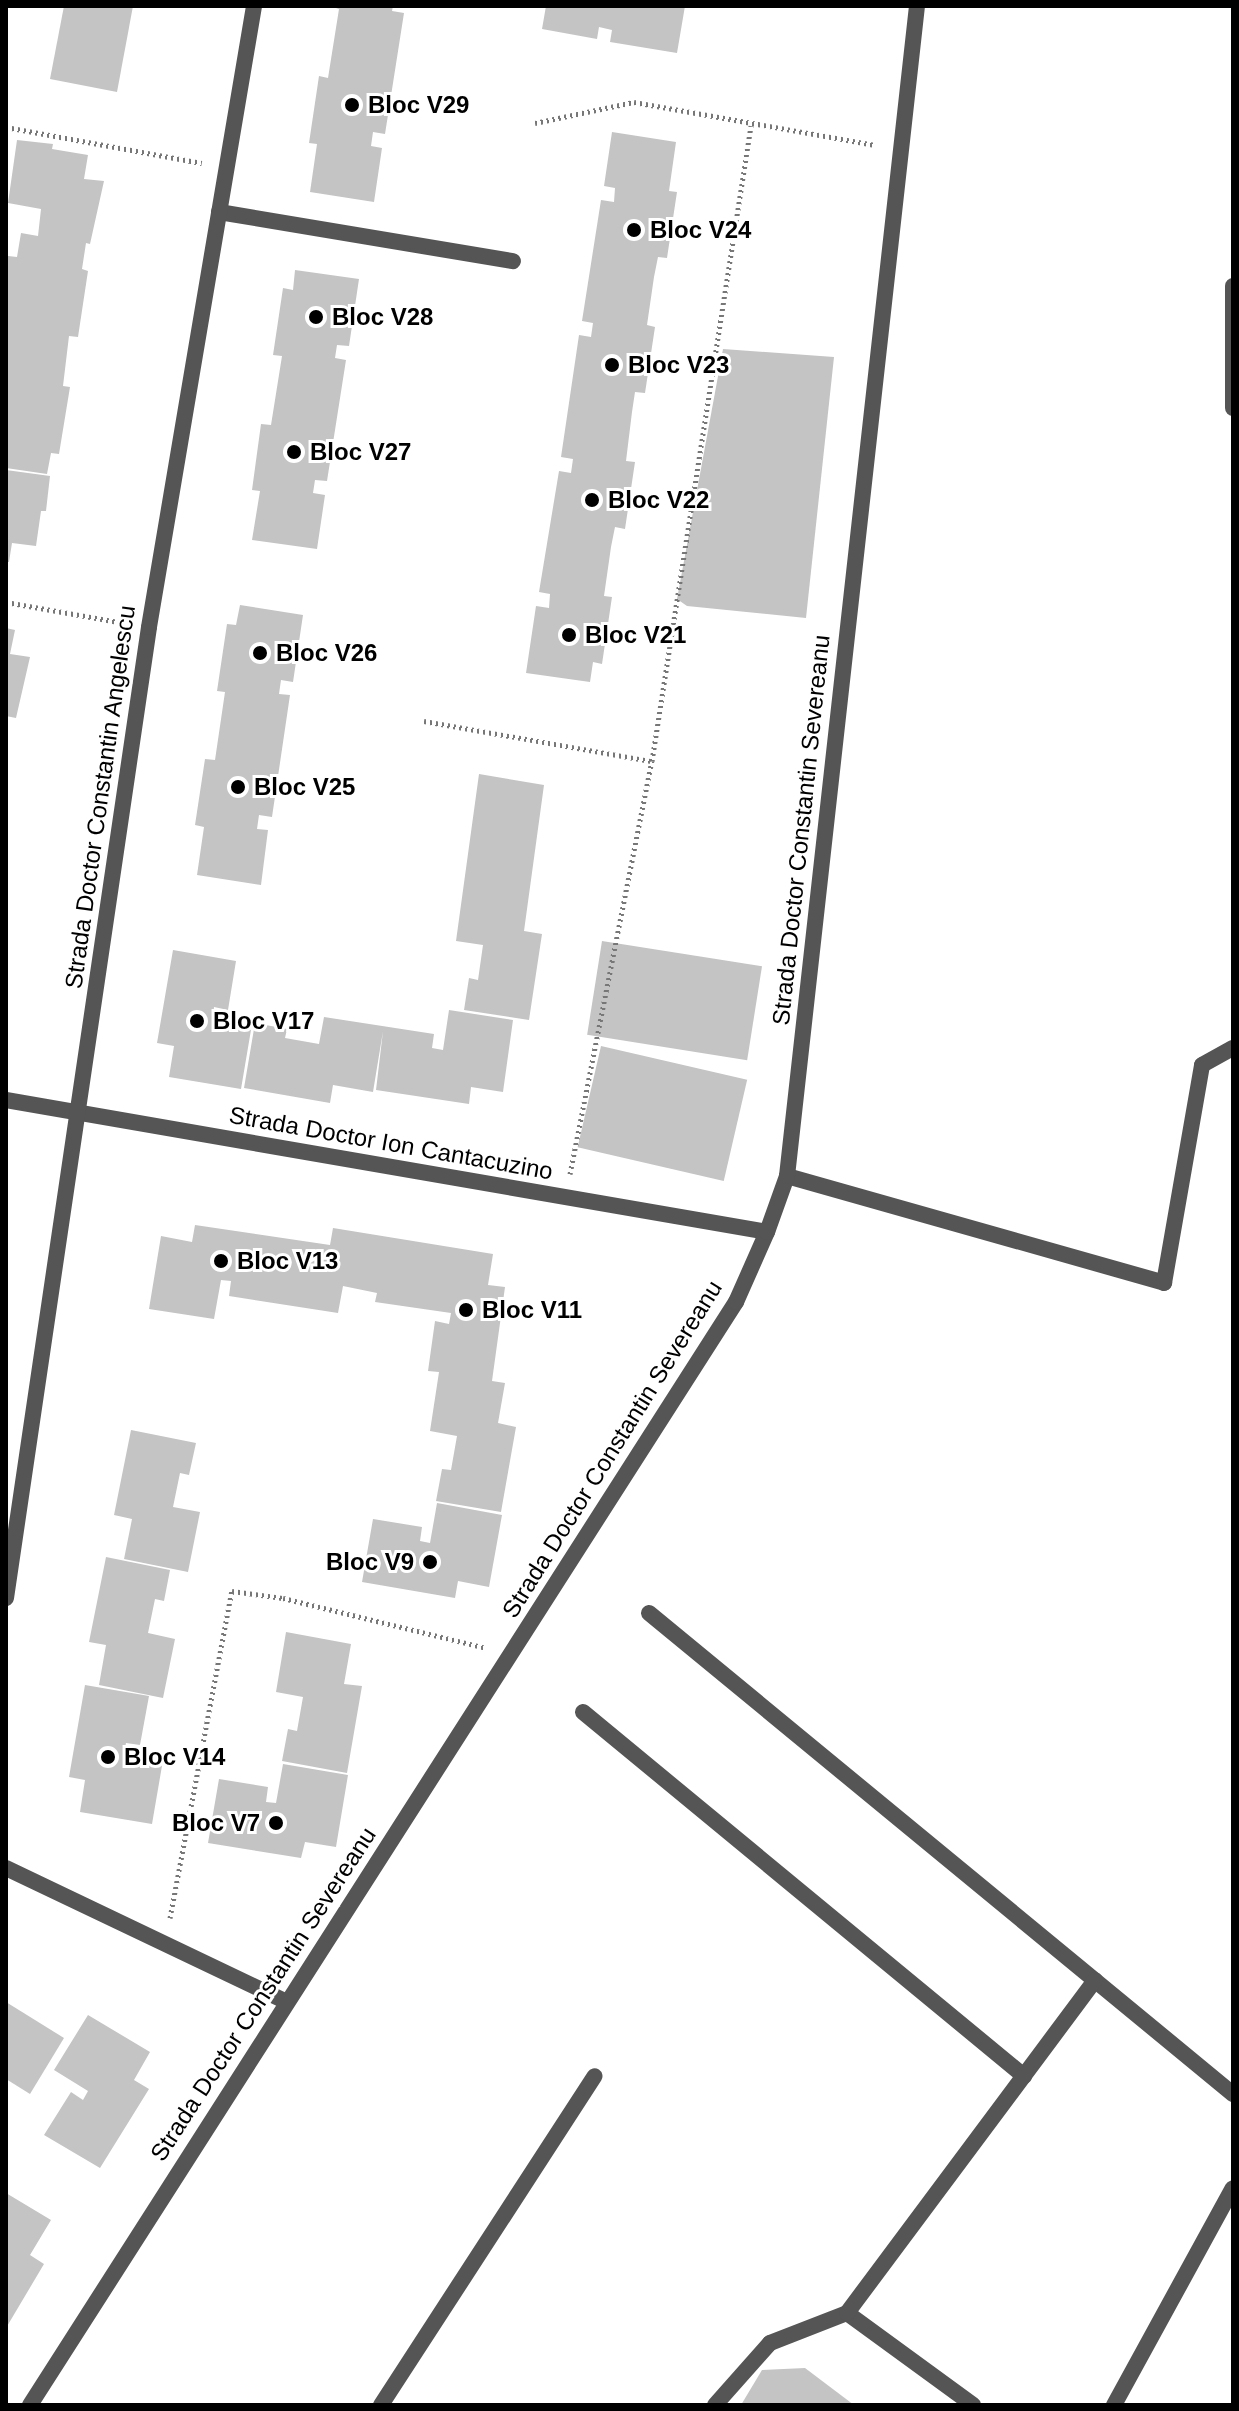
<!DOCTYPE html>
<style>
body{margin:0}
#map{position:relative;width:1239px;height:2411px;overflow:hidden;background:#fff;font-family:Helvetica,sans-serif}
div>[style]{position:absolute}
.building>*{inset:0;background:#c4c4c4;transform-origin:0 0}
.path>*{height:5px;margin-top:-2.5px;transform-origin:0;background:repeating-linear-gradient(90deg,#777 0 2px,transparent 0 6px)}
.service>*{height:16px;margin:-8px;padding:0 8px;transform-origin:8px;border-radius:8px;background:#555}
.minor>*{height:16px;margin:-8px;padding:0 8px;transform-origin:8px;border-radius:8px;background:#555}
.dots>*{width:22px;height:22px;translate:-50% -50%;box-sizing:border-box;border:4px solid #fff;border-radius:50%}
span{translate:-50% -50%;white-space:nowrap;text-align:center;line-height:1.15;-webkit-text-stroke:6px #fff;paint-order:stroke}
.poi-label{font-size:24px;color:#000;font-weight:700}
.left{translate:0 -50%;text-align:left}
.right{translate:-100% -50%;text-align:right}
.street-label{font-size:24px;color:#000}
.frame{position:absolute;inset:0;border:8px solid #000;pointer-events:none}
</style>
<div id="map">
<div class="building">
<i style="clip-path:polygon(64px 6px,133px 6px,117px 92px,50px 79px)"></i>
<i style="clip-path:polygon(330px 6px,393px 6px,392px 11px,404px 13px,385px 134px,373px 132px,371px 146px,382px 148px,374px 202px,310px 192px,317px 144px,309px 143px,319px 76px,328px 78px,339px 9px)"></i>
<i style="clip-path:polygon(546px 6px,685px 6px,677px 53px,610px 42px,612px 30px,599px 27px,597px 39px,542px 29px)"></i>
<i style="clip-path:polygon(612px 132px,676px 142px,669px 191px,677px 192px,667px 258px,658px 257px,654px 277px,647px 325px,655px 327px,645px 393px,635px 392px,632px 412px,626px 461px,635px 462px,625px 529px,615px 527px,611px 547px,604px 596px,612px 597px,602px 664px,593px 662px,590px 682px,526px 673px,536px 606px,549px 608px,550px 594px,539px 592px,559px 471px,571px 473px,573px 459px,561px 457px,579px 335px,591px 337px,593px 323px,582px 321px,601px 200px,614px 202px,615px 188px,604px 186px)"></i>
<i style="clip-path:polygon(17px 140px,53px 144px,52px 149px,88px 155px,84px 179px,104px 181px,90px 244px,86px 243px,82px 269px,88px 271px,78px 337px,69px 336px,63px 386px,70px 387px,59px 454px,51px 453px,47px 474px,6px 468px,6px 270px,8px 256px,17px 257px,21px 233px,38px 236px,41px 209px,8px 203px)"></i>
<i style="clip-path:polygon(295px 270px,359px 279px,349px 346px,337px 345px,335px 358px,346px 360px,327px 481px,315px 480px,313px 493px,325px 495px,317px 549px,252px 540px,260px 491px,252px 490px,261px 424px,271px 425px,282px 356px,273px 355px,283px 288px,293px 290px)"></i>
<i style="clip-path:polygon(723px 349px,834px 357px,806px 618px,687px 606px,677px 599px)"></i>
<i style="clip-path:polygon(6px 470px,50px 476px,46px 511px,41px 511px,36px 546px,12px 543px,9px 562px,6px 562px)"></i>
<i style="clip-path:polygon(240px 605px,303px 615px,293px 682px,281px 680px,279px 694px,290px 695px,272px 817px,259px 815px,257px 829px,268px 830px,261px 885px,197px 875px,204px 827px,195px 825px,205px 759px,215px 760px,225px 692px,217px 691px,227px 624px,236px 625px)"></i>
<i style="clip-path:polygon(6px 628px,15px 630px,10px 654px,30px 657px,16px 718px,6px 716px)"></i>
<i style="clip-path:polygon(479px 774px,544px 785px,524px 931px,542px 934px,529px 1020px,464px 1010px,469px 978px,478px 980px,483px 945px,456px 941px)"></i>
<i style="left:602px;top:941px;width:162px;height:95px;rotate:9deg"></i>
<i style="clip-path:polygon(173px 950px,236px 961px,228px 1010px,214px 1007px,213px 1018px,252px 1024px,241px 1089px,169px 1077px,174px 1046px,157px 1043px)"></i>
<i style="clip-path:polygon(449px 1010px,513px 1020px,503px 1092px,471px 1087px,469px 1104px,376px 1090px,383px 1031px,373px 1092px,333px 1085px,330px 1103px,244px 1088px,255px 1023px,287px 1029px,285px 1038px,319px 1044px,324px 1017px,434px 1034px,432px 1048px,443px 1050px)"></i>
<i style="left:601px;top:1046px;width:150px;height:104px;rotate:13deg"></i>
<i style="clip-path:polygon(195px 1225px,330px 1245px,333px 1228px,493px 1254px,488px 1285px,505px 1287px,492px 1381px,505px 1383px,498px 1423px,516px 1427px,501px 1512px,436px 1501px,442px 1469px,451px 1470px,457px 1436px,430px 1431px,439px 1372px,428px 1371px,435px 1321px,449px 1324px,451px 1313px,375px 1302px,377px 1293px,343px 1286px,338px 1313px,229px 1296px,231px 1281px,221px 1280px,214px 1319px,149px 1309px,161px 1236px,192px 1242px)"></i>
<i style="clip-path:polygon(131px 1430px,196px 1443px,189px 1475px,180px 1473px,173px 1507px,200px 1512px,188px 1572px,124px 1559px,132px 1519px,114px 1515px)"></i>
<i style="clip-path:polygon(437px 1503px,502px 1515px,489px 1587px,458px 1581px,455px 1598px,362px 1582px,373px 1519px,422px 1527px,420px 1541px,430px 1543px)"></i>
<i style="clip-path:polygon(106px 1557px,170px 1570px,164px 1601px,155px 1599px,148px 1633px,175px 1639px,163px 1698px,99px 1685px,106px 1645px,89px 1642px)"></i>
<i style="clip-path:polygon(286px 1632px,351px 1644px,344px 1684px,362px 1686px,347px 1773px,282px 1761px,288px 1729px,297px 1731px,303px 1697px,276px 1692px)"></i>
<i style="clip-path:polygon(85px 1685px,149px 1696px,140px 1745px,126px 1743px,124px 1753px,163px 1760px,152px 1824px,80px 1812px,85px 1780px,69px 1777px)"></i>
<i style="clip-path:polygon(283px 1764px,348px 1775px,336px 1847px,305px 1842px,301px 1858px,208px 1843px,219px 1779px,268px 1787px,266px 1802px,276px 1803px)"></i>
<i style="clip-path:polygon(6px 2002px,64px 2038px,30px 2094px,6px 2079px)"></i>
<i style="clip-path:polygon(88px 2015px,150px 2052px,134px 2080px,149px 2089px,100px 2168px,44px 2135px,71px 2092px,83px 2100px,88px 2091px,54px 2070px)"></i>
<i style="clip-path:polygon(6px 2193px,51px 2220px,30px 2255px,44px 2264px,6px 2328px)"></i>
<i style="clip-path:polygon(805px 2368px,854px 2405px,741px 2405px,762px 2370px)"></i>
</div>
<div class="path">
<i style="left:535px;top:123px;width:101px;rotate:-12deg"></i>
<i style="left:634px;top:102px;width:245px;rotate:10.1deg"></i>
<i style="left:6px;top:127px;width:199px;rotate:10.4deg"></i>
<i style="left:6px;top:602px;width:120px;rotate:10.1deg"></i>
<i style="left:424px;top:721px;width:231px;rotate:10deg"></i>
<i style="left:570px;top:1174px;width:421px;rotate:-78.8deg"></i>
<i style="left:652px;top:761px;width:643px;rotate:-81.14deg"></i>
<i style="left:170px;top:1918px;width:333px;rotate:-79.3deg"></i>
<i style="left:232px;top:1591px;width:51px;rotate:7.8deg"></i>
<i style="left:283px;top:1598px;width:209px;rotate:13.8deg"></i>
</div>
<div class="service">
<i style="left:219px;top:212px;width:298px;rotate:9.5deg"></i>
<i style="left:1233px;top:286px;width:122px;rotate:90deg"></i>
<i style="left:787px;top:1176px;width:392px;rotate:15.8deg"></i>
<i style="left:1164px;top:1283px;width:221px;rotate:-80.1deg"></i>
<i style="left:1202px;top:1065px;width:35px;rotate:-29deg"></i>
<i style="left:649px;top:1613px;width:757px;rotate:39.48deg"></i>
<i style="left:583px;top:1712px;width:572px;rotate:39.54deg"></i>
<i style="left:847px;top:2313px;width:156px;rotate:36.1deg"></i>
<i style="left:381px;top:2405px;width:392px;rotate:-57deg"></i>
<i style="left:715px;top:2405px;width:83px;rotate:-48.4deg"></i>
<i style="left:770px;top:2343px;width:83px;rotate:-21.3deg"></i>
<i style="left:847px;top:2313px;width:415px;rotate:-53.3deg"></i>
<i style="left:1114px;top:2405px;width:247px;rotate:-61.3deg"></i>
</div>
<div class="minor">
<i style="left:6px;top:1100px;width:772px;rotate:9.84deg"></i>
<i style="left:6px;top:1598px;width:981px;rotate:-81.62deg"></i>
<i style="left:149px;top:627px;width:630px;rotate:-80.4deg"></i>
<i style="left:6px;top:1868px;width:311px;rotate:25.5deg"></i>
<i style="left:30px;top:2405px;width:1310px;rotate:-57.38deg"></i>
<i style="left:736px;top:1302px;width:77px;rotate:-66.1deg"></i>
<i style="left:767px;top:1232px;width:59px;rotate:-70.3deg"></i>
<i style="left:787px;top:1176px;width:1177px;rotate:-83.66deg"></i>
</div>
<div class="dots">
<i style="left:352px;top:105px;background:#000"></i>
<i style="left:634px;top:230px;background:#000"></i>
<i style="left:316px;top:317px;background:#000"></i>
<i style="left:612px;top:365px;background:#000"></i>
<i style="left:294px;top:452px;background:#000"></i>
<i style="left:592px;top:500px;background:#000"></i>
<i style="left:569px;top:635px;background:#000"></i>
<i style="left:260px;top:653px;background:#000"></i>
<i style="left:238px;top:787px;background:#000"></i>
<i style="left:197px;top:1021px;background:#000"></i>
<i style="left:221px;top:1261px;background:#000"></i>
<i style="left:466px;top:1310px;background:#000"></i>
<i style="left:430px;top:1562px;background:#000"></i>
<i style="left:108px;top:1757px;background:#000"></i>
<i style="left:276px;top:1823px;background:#000"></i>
</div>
<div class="poi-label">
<span class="left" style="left:368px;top:105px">Bloc V29</span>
<span class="left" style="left:650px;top:230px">Bloc V24</span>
<span class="left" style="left:332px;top:317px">Bloc V28</span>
<span class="left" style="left:628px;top:365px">Bloc V23</span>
<span class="left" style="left:310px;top:452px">Bloc V27</span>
<span class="left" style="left:608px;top:500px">Bloc V22</span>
<span class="left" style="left:585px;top:635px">Bloc V21</span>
<span class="left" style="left:276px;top:653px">Bloc V26</span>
<span class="left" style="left:254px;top:787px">Bloc V25</span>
<span class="left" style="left:213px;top:1021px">Bloc V17</span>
<span class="left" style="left:237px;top:1261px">Bloc V13</span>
<span class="left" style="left:482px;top:1310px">Bloc V11</span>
<span class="right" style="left:414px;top:1562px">Bloc V9</span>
<span class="left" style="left:124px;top:1757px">Bloc V14</span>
<span class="right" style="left:260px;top:1823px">Bloc V7</span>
</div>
<div class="street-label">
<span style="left:100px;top:797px;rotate:-82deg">Strada Doctor Constantin Angelescu</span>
<span style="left:801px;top:830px;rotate:-84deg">Strada Doctor Constantin Severeanu</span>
<span style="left:391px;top:1143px;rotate:10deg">Strada Doctor Ion Cantacuzino</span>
<span style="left:612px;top:1449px;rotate:-58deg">Strada Doctor Constantin Severeanu</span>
<span style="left:263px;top:1994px;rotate:-57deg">Strada Doctor Constantin Severeanu</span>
</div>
<div class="frame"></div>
</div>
